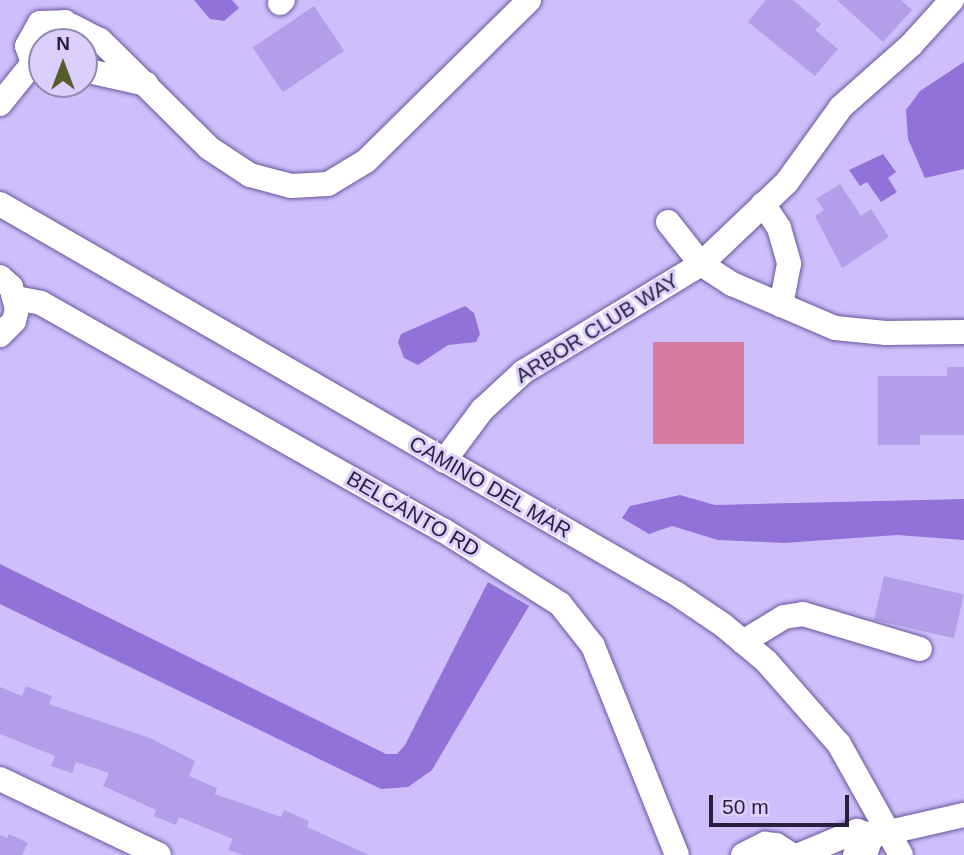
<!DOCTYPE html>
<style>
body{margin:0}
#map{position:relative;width:964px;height:855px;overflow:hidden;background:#cebffc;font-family:Helvetica,sans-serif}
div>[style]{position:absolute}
.green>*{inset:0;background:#d67c9f;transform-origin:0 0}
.water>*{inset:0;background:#9172d8}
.building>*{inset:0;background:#b29ee9;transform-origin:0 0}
.roads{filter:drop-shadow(0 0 2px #6a569a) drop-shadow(0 0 2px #6a569a)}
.minor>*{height:24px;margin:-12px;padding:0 12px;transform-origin:12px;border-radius:12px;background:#fff}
span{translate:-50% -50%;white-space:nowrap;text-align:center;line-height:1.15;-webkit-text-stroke:6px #dacffd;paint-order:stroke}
.street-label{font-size:21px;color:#281f3c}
.north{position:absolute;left:28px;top:28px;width:70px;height:70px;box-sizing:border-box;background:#dacffd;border:2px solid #9389b0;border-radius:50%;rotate:0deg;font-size:19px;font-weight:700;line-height:28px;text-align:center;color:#281f3c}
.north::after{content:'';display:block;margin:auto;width:24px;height:32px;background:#565d2c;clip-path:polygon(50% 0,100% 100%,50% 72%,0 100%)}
.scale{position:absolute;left:709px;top:795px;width:140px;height:32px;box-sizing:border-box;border:4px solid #281f3c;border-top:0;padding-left:9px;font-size:21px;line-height:24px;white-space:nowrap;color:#281f3c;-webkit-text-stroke:5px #dacffd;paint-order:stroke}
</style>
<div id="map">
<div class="green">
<i style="left:653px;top:342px;width:91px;height:102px"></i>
</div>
<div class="water">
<i style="clip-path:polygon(194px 0,232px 0,239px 8px,224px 21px,210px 19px)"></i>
<i style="clip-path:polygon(964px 62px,964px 169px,925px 178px,908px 139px,906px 110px,920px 91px)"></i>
<i style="clip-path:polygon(883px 154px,896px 172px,888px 178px,897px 192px,881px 202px,867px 182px,860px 186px,849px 170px)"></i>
<i style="clip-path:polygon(465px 306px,474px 313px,480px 334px,476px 342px,448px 345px,418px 365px,404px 358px,398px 342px,401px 334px)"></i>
<i style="clip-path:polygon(680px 495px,715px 505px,964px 499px,964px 540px,897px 535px,784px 543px,718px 540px,672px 526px,649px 534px,622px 518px,630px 506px)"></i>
<i style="clip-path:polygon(0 564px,386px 754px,397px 754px,405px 745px,488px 582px,529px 606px,432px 770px,408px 787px,381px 789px,0 604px)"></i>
</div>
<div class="building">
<i style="clip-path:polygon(766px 0,793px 0,821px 24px,815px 30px,838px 49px,815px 76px,748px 22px)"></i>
<i style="clip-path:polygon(837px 0,901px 0,912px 10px,883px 42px)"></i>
<i style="left:314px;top:6px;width:54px;height:74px;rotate:56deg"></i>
<i style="clip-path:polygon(840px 184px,861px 216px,871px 209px,889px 237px,842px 268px,815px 216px,824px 210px,816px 199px)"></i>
<i style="clip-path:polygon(947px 367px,964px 367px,964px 435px,920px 435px,920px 445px,878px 445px,878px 376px,947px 376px)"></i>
<i style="left:884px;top:576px;width:82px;height:45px;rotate:13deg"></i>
<i style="clip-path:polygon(26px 686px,52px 696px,49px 704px,150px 738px,195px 761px,189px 776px,217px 788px,215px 794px,281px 817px,284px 810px,309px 821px,307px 827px,369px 855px,243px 855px,228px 850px,233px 839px,179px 817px,176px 825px,154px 816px,156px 810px,103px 786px,109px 773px,76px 762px,72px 773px,51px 766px,55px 756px,0 734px,0 687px,22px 696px)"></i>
<i style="clip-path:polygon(9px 834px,28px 843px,22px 855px,0 855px,0 835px,7px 838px)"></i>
</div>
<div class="roads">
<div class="minor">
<i style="left:280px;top:3px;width:4px;rotate:-45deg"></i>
<i style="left:72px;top:26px;width:31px;rotate:27deg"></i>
<i style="left:100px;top:40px;width:153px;rotate:44.7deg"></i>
<i style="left:209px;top:148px;width:49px;rotate:33.4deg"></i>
<i style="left:250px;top:175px;width:42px;rotate:15deg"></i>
<i style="left:291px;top:186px;width:37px;rotate:-3deg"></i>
<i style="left:328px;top:184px;width:44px;rotate:-31.2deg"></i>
<i style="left:366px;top:161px;width:229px;rotate:-44.6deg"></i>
<i style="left:42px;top:70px;width:11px;rotate:-142deg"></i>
<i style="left:33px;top:63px;width:18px;rotate:-109deg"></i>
<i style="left:27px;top:46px;width:26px;rotate:-61deg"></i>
<i style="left:40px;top:23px;width:25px;rotate:-2deg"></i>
<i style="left:65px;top:22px;width:22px;rotate:47deg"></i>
<i style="left:84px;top:70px;width:64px;rotate:12.7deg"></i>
<i style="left:0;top:104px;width:53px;rotate:-51.2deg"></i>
<i style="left:0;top:204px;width:781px;rotate:29.94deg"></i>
<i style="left:677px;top:594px;width:55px;rotate:34deg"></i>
<i style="left:723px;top:625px;width:56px;rotate:39.9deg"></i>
<i style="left:766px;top:661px;width:111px;rotate:48.7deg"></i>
<i style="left:839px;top:744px;width:127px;rotate:60.8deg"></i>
<i style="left:763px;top:204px;width:29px;rotate:56deg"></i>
<i style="left:779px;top:228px;width:37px;rotate:74deg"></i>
<i style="left:789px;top:264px;width:42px;rotate:101deg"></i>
<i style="left:668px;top:222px;width:53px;rotate:51.8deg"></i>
<i style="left:701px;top:264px;width:37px;rotate:33deg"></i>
<i style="left:732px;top:284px;width:112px;rotate:23.1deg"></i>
<i style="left:835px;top:328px;width:51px;rotate:5.6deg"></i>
<i style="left:886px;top:333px;width:78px;rotate:-0.7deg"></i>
<i style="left:0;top:277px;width:15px;rotate:42deg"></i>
<i style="left:11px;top:287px;width:23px;rotate:75deg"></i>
<i style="left:17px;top:309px;width:12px;rotate:104deg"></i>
<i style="left:14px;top:321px;width:20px;rotate:135deg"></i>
<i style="left:16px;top:298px;width:25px;rotate:11deg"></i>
<i style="left:41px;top:303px;width:462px;rotate:29.5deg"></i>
<i style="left:443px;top:530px;width:138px;rotate:32.3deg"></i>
<i style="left:560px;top:604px;width:53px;rotate:51.8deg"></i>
<i style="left:593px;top:646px;width:225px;rotate:68.1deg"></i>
<i style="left:444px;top:461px;width:64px;rotate:-53.3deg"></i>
<i style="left:482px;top:410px;width:56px;rotate:-42.8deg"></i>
<i style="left:523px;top:372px;width:208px;rotate:-31.2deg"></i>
<i style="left:701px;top:264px;width:119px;rotate:-43.6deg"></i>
<i style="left:787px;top:182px;width:92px;rotate:-54.2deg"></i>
<i style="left:841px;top:107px;width:94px;rotate:-41.5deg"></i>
<i style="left:911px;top:45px;width:61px;rotate:-47.7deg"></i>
<i style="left:743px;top:642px;width:48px;rotate:-31.4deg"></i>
<i style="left:784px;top:617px;width:19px;rotate:-9deg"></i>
<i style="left:803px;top:614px;width:122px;rotate:16.7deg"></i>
<i style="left:0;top:779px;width:176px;rotate:25.5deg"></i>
<i style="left:743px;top:855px;width:25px;rotate:-27deg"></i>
<i style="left:765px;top:844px;width:11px;rotate:5deg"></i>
<i style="left:776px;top:845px;width:19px;rotate:32deg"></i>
<i style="left:799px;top:855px;width:63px;rotate:-22.5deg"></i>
<i style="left:857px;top:831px;width:16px;rotate:18deg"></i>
<i style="left:872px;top:836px;width:94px;rotate:-12.9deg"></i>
<i style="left:855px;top:855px;width:12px;rotate:-20deg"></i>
<i style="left:866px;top:851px;width:16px;rotate:-68deg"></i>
</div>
</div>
<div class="street-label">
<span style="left:597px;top:328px;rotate:-32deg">ARBOR CLUB WAY</span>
<span style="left:490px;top:487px;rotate:30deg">CAMINO DEL MAR</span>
<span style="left:413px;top:514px;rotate:30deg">BELCANTO RD</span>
</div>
<div class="north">N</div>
<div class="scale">50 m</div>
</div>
